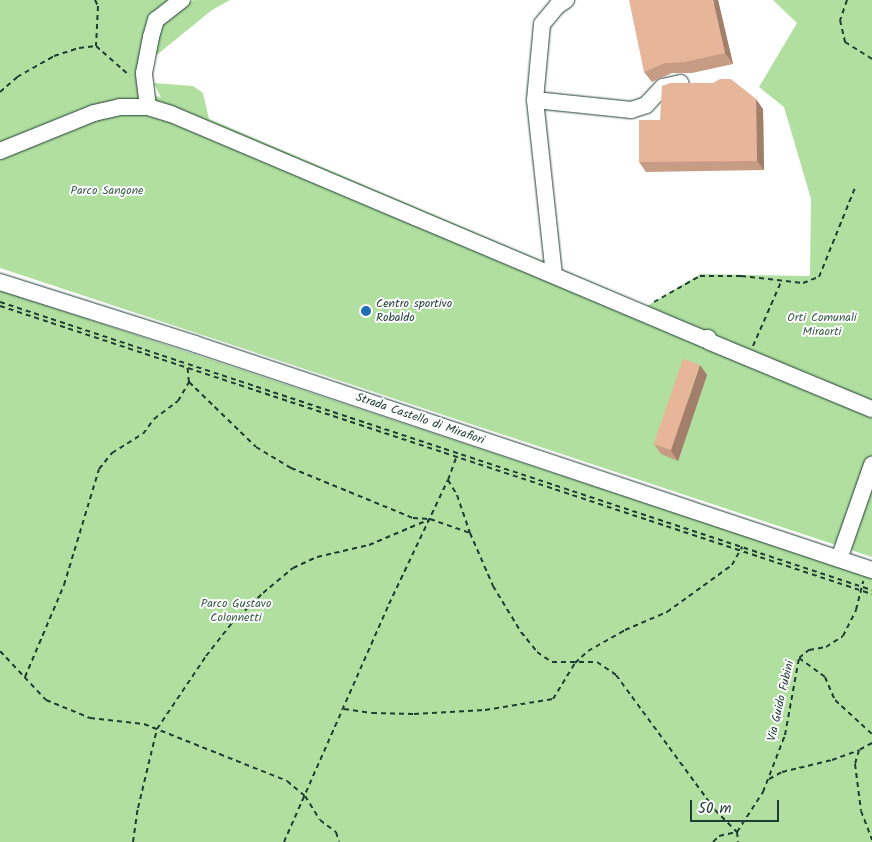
<!DOCTYPE html>
<style>
body{margin:0}
#map{position:relative;width:872px;height:842px;overflow:hidden;background:#fff;font-family:Kalam,sans-serif}
div>[style]{position:absolute}
.green>*{inset:0;background:#b0df9f}
.path>*{height:2px;margin-top:-1px;transform-origin:0;background:repeating-linear-gradient(90deg,#1f3d34 0 5px,transparent 0 9px)}
.roads{filter:drop-shadow(0 0 1px #1f3d34) drop-shadow(0 0 1px #1f3d34)}
.minor>*{height:16px;margin:-8px;padding:0 8px;transform-origin:8px;border-radius:8px;background:#fff}
.wall>*{inset:0;background:#c79c84}
.shaded-wall>*{inset:0;background:#a27f6b}
.building>*{inset:0;background:#e7b599;transform-origin:0 0}
.dots>*{width:14px;height:14px;translate:-50% -50%;box-sizing:border-box;border:2px solid #fff;border-radius:50%}
span{translate:-50% -50%;white-space:nowrap;text-align:center;line-height:1.15;-webkit-text-stroke:4px #fff;paint-order:stroke}
.park-label{font-size:12px;color:#3c5d49}
.poi-label{font-size:12px;color:#1f3d34}
.left{translate:0 -50%;text-align:left}
.street-label{font-size:12px;color:#1f3d34}
.scale{position:absolute;left:690px;top:800px;width:89px;height:22px;box-sizing:border-box;border:2px solid #1f3d34;border-top:0;padding-left:6px;font-size:15px;line-height:18px;white-space:nowrap;color:#1f3d34;-webkit-text-stroke:4px #fff;paint-order:stroke}
</style>
<div id="map">
<div class="green">
<i style="clip-path:polygon(0 0,174px 0,155px 14px,147px 91px,161px 98px,154px 83px,193px 86px,203px 93px,209px 119px,647px 306px,700px 274px,810px 276px,811px 199px,784px 107px,759px 87px,797px 23px,773px 0,872px 0,872px 557px,0 268px)"></i>
<i style="clip-path:polygon(194px 0,230px 0,212px 10px,153px 58px,164px 21px,171px 12px)"></i>
<i style="clip-path:polygon(0 290px,872px 578px,872px 842px,0 842px)"></i>
</div>
<div class="path">
<i style="left:95px;top:0;width:7px;rotate:63deg"></i>
<i style="left:98px;top:6px;width:40px;rotate:92.9deg"></i>
<i style="left:847px;top:0;width:21px;rotate:109deg"></i>
<i style="left:840px;top:20px;width:23px;rotate:77deg"></i>
<i style="left:845px;top:42px;width:32px;rotate:32deg"></i>
<i style="left:0;top:92px;width:23px;rotate:-41deg"></i>
<i style="left:17px;top:77px;width:43px;rotate:-29.6deg"></i>
<i style="left:54px;top:56px;width:26px;rotate:-18deg"></i>
<i style="left:79px;top:48px;width:17px;rotate:-7deg"></i>
<i style="left:96px;top:46px;width:45px;rotate:41.4deg"></i>
<i style="left:0;top:302px;width:918px;rotate:18.28deg"></i>
<i style="left:654px;top:302px;width:53px;rotate:-29.5deg"></i>
<i style="left:700px;top:276px;width:41px"></i>
<i style="left:741px;top:276px;width:62px;rotate:6.4deg"></i>
<i style="left:803px;top:283px;width:17px;rotate:-21deg"></i>
<i style="left:819px;top:277px;width:96px;rotate:-68deg"></i>
<i style="left:0;top:306px;width:918px;rotate:18.28deg"></i>
<i style="left:753px;top:346px;width:70px;rotate:-66.4deg"></i>
<i style="left:189px;top:382px;width:93px;rotate:44.1deg"></i>
<i style="left:256px;top:447px;width:41px;rotate:31deg"></i>
<i style="left:291px;top:468px;width:132px;rotate:22.3deg"></i>
<i style="left:413px;top:518px;width:17px;rotate:3deg"></i>
<i style="left:430px;top:519px;width:42px;rotate:19.3deg"></i>
<i style="left:470px;top:533px;width:58px;rotate:66.5deg"></i>
<i style="left:493px;top:586px;width:54px;rotate:58.7deg"></i>
<i style="left:521px;top:632px;width:26px;rotate:51deg"></i>
<i style="left:537px;top:652px;width:18px;rotate:34deg"></i>
<i style="left:552px;top:662px;width:45px"></i>
<i style="left:597px;top:662px;width:23px;rotate:34deg"></i>
<i style="left:616px;top:675px;width:167px;rotate:53.7deg"></i>
<i style="left:715px;top:810px;width:31px;rotate:45deg"></i>
<i style="left:737px;top:832px;width:10px;rotate:84deg"></i>
<i style="left:448px;top:480px;width:17px;rotate:59deg"></i>
<i style="left:457px;top:495px;width:40px;rotate:71.1deg"></i>
<i style="left:0;top:651px;width:67px;rotate:46.8deg"></i>
<i style="left:46px;top:700px;width:48px;rotate:22.2deg"></i>
<i style="left:90px;top:718px;width:54px;rotate:6.3deg"></i>
<i style="left:144px;top:724px;width:154px;rotate:21.7deg"></i>
<i style="left:287px;top:781px;width:23px;rotate:40deg"></i>
<i style="left:305px;top:796px;width:28px;rotate:58deg"></i>
<i style="left:320px;top:820px;width:20px;rotate:37deg"></i>
<i style="left:336px;top:832px;width:10px;rotate:73deg"></i>
<i style="left:799px;top:658px;width:32px;rotate:36deg"></i>
<i style="left:825px;top:677px;width:25px;rotate:67deg"></i>
<i style="left:835px;top:700px;width:50px;rotate:42.6deg"></i>
<i style="left:25px;top:677px;width:100px;rotate:-67deg"></i>
<i style="left:64px;top:585px;width:121px;rotate:-73.2deg"></i>
<i style="left:99px;top:469px;width:21px;rotate:-51deg"></i>
<i style="left:112px;top:453px;width:36px;rotate:-32deg"></i>
<i style="left:143px;top:434px;width:19px;rotate:-54deg"></i>
<i style="left:154px;top:419px;width:30px;rotate:-37deg"></i>
<i style="left:178px;top:401px;width:22px;rotate:-60deg"></i>
<i style="left:189px;top:382px;width:18px;rotate:-96deg"></i>
<i style="left:344px;top:709px;width:28px;rotate:8deg"></i>
<i style="left:372px;top:713px;width:42px;rotate:1.4deg"></i>
<i style="left:414px;top:714px;width:71px;rotate:-3.2deg"></i>
<i style="left:485px;top:710px;width:69px;rotate:-9.2deg"></i>
<i style="left:553px;top:699px;width:42px;rotate:-58.6deg"></i>
<i style="left:575px;top:663px;width:18px;rotate:-43deg"></i>
<i style="left:588px;top:651px;width:43px;rotate:-29.6deg"></i>
<i style="left:625px;top:630px;width:46px;rotate:-23.2deg"></i>
<i style="left:667px;top:612px;width:80px;rotate:-35.9deg"></i>
<i style="left:732px;top:565px;width:21px;rotate:-61deg"></i>
<i style="left:872px;top:743px;width:15px;rotate:152deg"></i>
<i style="left:859px;top:750px;width:15px;rotate:106deg"></i>
<i style="left:855px;top:764px;width:47px;rotate:82.7deg"></i>
<i style="left:861px;top:811px;width:31px;rotate:69deg"></i>
<i style="left:769px;top:779px;width:15px;rotate:-28deg"></i>
<i style="left:782px;top:772px;width:51px;rotate:-13.5deg"></i>
<i style="left:832px;top:760px;width:29px;rotate:-20deg"></i>
<i style="left:133px;top:842px;width:34px;rotate:-82deg"></i>
<i style="left:138px;top:808px;width:81px;rotate:-76.5deg"></i>
<i style="left:157px;top:729px;width:88px;rotate:-56.1deg"></i>
<i style="left:206px;top:656px;width:42px;rotate:-51.8deg"></i>
<i style="left:232px;top:623px;width:43px;rotate:-44.1deg"></i>
<i style="left:263px;top:593px;width:39px;rotate:-40deg"></i>
<i style="left:293px;top:568px;width:26px;rotate:-25deg"></i>
<i style="left:317px;top:557px;width:53px;rotate:-13deg"></i>
<i style="left:369px;top:545px;width:64px;rotate:-23deg"></i>
<i style="left:284px;top:842px;width:260px;rotate:-66.2deg"></i>
<i style="left:389px;top:604px;width:137px;rotate:-64.6deg"></i>
<i style="left:448px;top:480px;width:23px;rotate:-70deg"></i>
<i style="left:713px;top:842px;width:8px;rotate:-45deg"></i>
<i style="left:719px;top:836px;width:18px;rotate:-13deg"></i>
<i style="left:737px;top:832px;width:48px;rotate:-57deg"></i>
<i style="left:763px;top:792px;width:61px;rotate:-68.9deg"></i>
<i style="left:785px;top:735px;width:78px;rotate:-79.7deg"></i>
<i style="left:799px;top:658px;width:13px;rotate:-39deg"></i>
<i style="left:809px;top:650px;width:17px;rotate:-10deg"></i>
<i style="left:826px;top:647px;width:20px;rotate:-33deg"></i>
<i style="left:843px;top:636px;width:29px;rotate:-63deg"></i>
<i style="left:856px;top:610px;width:30px;rotate:-76deg"></i>
</div>
<div class="roads">
<div class="minor">
<i style="left:535px;top:100px;width:97px;rotate:5.9deg"></i>
<i style="left:631px;top:110px;width:16px;rotate:-18deg"></i>
<i style="left:646px;top:105px;width:25px;rotate:-47deg"></i>
<i style="left:663px;top:87px;width:18px;rotate:-13deg"></i>
<i style="left:148px;top:107px;width:34px;rotate:-97deg"></i>
<i style="left:144px;top:73px;width:37px;rotate:-79deg"></i>
<i style="left:151px;top:37px;width:18px;rotate:-74deg"></i>
<i style="left:156px;top:20px;width:33px;rotate:-38deg"></i>
<i style="left:0;top:151px;width:101px;rotate:-22deg"></i>
<i style="left:94px;top:113px;width:27px;rotate:-13deg"></i>
<i style="left:120px;top:107px;width:28px"></i>
<i style="left:148px;top:107px;width:24px;rotate:17deg"></i>
<i style="left:171px;top:114px;width:579px;rotate:22.89deg"></i>
<i style="left:704px;top:339px;width:4px;rotate:-14deg"></i>
<i style="left:708px;top:338px;width:4px;rotate:63deg"></i>
<i style="left:710px;top:342px;width:175px;rotate:22.5deg"></i>
<i style="left:554px;top:275px;width:176px;rotate:-96.2deg"></i>
<i style="left:535px;top:100px;width:76px;rotate:-84.7deg"></i>
<i style="left:542px;top:24px;width:23px;rotate:-50deg"></i>
<i style="left:557px;top:6px;width:11px;rotate:-34deg"></i>
<i style="left:0;top:282px;width:205px;rotate:17.6deg"></i>
<i style="left:195px;top:344px;width:714px;rotate:18.46deg"></i>
<i style="left:839px;top:559px;width:100px;rotate:-70.7deg"></i>
</div>
</div>
<div class="wall">
<i style="clip-path:polygon(718px 0,733px 64px,692px 73px,672px 73px,652px 82px,644px 72px)"></i>
<i style="clip-path:polygon(763px 109px,764px 170px,646px 172px,639px 162px,660px 120px)"></i>
<i style="clip-path:polygon(707px 375px,678px 461px,661px 454px,654px 444px)"></i>
</div>
<div class="shaded-wall">
<i style="clip-path:polygon(713px 0,718px 0,733px 64px,725px 53px)"></i>
<i style="clip-path:polygon(756px 99px,763px 109px,764px 170px,757px 161px)"></i>
<i style="clip-path:polygon(700px 365px,707px 375px,678px 461px,671px 451px)"></i>
</div>
<div class="building">
<i style="clip-path:polygon(629px 0,713px 0,725px 53px,685px 62px,665px 63px,644px 72px)"></i>
<i style="clip-path:polygon(720px 79px,731px 79px,756px 99px,757px 161px,639px 162px,639px 120px,660px 120px,662px 86px,670px 83px,713px 83px)"></i>
<i style="left:683px;top:359px;width:18px;height:90px;rotate:19deg"></i>
</div>
<div class="dots">
<i style="left:366px;top:311px;background:#1f6fb2"></i>
</div>
<div class="park-label">
<span style="left:107px;top:191px">Parco Sangone</span>
<span style="left:822px;top:325px">Orti Comunali<br>Miraorti</span>
<span style="left:236px;top:611px">Parco Gustavo<br>Colonnetti</span>
</div>
<div class="poi-label">
<span class="left" style="left:376px;top:311px">Centro sportivo<br>Robaldo</span>
</div>
<div class="street-label">
<span style="left:420px;top:419px;rotate:19deg">Strada Castello di Mirafiori</span>
<span style="left:781px;top:701px;rotate:-77deg">Via Guido Fubini</span>
</div>
<div class="scale">50 m</div>
</div>
